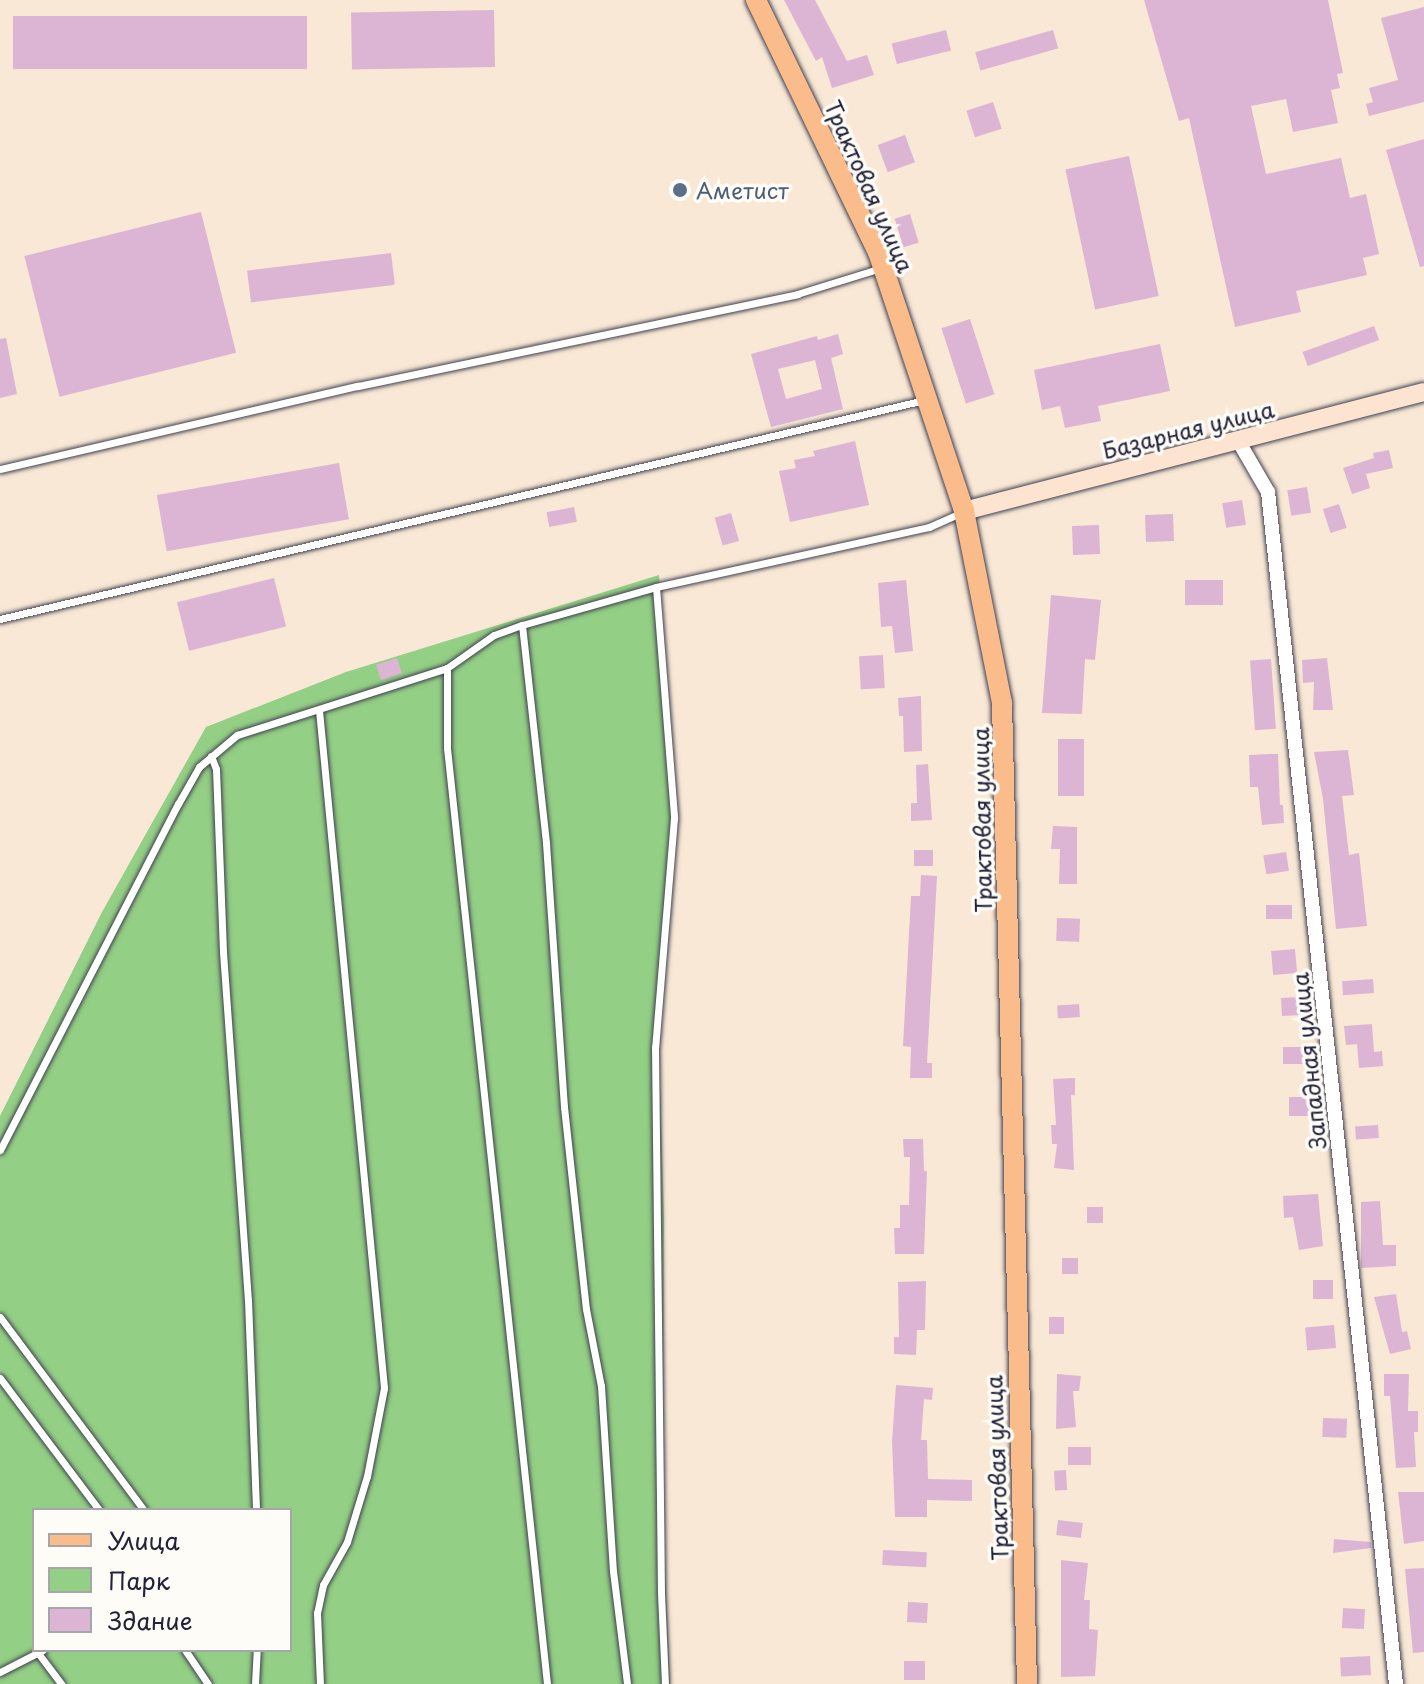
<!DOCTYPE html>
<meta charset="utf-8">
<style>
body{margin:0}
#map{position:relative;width:1424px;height:1684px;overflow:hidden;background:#f8e8d5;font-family:"Playpen Sans",sans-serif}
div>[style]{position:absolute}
.green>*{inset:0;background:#93cf84}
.building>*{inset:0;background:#dcb5d5;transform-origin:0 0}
.roads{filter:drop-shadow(0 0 2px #424052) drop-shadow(0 0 2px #424052)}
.lane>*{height:7px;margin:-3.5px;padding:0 3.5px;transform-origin:3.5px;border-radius:3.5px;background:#fff}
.street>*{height:14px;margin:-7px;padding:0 7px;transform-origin:7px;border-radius:7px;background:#fff}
.secondary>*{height:18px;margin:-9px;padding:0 9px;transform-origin:9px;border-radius:9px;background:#fde4d1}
.primary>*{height:20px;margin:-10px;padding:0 10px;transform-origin:10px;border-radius:10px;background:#fabc8b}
.dots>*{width:22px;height:22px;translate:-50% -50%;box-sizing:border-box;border:4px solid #fdfcf7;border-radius:50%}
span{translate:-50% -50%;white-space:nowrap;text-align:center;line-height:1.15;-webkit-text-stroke:7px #fdfcf7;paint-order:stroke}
.street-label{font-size:22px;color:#22223b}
.service-label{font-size:22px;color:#4e5e75}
.left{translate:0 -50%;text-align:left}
.legend{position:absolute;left:32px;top:1508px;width:260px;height:144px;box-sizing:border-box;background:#fdfcf7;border:2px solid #a5a5ac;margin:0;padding:10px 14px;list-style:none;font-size:24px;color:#22223b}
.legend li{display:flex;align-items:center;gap:16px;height:40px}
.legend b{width:40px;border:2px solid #a5a5ac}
</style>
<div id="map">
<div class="green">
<i style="clip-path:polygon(evenodd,659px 575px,678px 816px,659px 1047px,664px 1218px,663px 1519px,670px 1684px,0 1684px,0 1116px,102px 912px,206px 727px,346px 672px,659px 575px,34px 1510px,290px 1510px,290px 1650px,34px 1650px,34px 1510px)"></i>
</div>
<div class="building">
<i style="clip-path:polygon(784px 0,815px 0,847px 61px,867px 55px,874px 75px,832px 88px,822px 57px,816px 61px)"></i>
<i style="clip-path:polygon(1144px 0,1328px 0,1343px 73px,1337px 74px,1340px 88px,1331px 90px,1338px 123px,1293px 132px,1286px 99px,1251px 106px,1266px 174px,1341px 158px,1350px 198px,1366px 194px,1379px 254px,1363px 258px,1367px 275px,1296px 291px,1301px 312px,1235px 327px,1189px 118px,1179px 121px)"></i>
<i style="clip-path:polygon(1424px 7px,1424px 102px,1369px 116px,1366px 104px,1373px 102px,1369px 88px,1398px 80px,1381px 18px)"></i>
<i style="left:494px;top:10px;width:57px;height:143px;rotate:89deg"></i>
<i style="left:307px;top:16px;width:53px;height:294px;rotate:90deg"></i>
<i style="left:946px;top:30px;width:21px;height:56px;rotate:76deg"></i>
<i style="left:1053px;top:30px;width:19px;height:81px;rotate:74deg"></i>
<i style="left:993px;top:102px;width:28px;height:28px;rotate:72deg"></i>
<i style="left:905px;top:135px;width:29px;height:29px;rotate:70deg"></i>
<i style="clip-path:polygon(1424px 139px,1424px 266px,1420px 267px,1386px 150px)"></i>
<i style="left:1129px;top:156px;width:143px;height:65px;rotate:78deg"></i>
<i style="left:201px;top:212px;width:145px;height:182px;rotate:76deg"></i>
<i style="left:910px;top:214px;width:30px;height:16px;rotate:73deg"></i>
<i style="left:391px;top:253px;width:32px;height:145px;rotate:83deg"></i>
<i style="left:970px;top:319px;width:79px;height:30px;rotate:72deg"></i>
<i style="left:1374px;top:326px;width:15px;height:76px;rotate:70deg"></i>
<i style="clip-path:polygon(evenodd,838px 334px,843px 354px,831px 358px,843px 409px,771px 427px,751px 354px,817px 336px,818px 340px,838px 334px,815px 360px,822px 389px,786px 399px,778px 369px,815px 360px)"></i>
<i style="clip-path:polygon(6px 338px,17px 394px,0 398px,0 339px)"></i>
<i style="clip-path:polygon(1160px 344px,1170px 391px,1098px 406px,1101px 421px,1065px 428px,1060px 406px,1042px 410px,1034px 370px)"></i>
<i style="clip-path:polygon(855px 441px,869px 505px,790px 522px,779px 471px,796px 468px,794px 460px,815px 456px,813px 451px)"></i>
<i style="clip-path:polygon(1389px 450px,1393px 468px,1366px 474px,1370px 488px,1352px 494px,1343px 468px,1374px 458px,1373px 453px)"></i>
<i style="left:339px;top:463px;width:57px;height:185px;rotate:80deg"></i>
<i style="left:1307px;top:487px;width:26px;height:20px;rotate:81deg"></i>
<i style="left:1242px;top:500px;width:25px;height:20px;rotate:81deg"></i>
<i style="left:1339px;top:504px;width:25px;height:17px;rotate:72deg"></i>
<i style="left:574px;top:507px;width:15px;height:28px;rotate:79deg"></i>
<i style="left:731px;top:513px;width:29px;height:17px;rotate:74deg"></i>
<i style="left:1173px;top:514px;width:27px;height:28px;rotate:88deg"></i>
<i style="left:1099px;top:525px;width:29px;height:27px;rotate:88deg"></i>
<i style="left:274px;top:578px;width:50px;height:100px;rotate:76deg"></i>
<i style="clip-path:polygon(906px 580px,913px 651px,895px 653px,892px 626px,881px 627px,878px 583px)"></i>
<i style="left:1185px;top:580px;width:38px;height:25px"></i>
<i style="clip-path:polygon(1051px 595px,1101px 600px,1095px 660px,1085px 659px,1082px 714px,1042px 713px)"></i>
<i style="left:883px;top:655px;width:33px;height:24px;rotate:87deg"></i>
<i style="left:397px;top:658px;width:16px;height:22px;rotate:72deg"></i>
<i style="clip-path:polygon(1327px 658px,1333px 710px,1313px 710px,1314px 682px,1303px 683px,1302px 660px)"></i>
<i style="left:1271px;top:659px;width:70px;height:21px;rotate:86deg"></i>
<i style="clip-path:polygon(921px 696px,922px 751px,904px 752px,903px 716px,899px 716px,898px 698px)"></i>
<i style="left:1058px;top:739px;width:26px;height:57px"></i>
<i style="clip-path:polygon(1348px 750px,1354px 795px,1342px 796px,1349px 855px,1359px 853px,1367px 926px,1336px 929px,1323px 799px,1314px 752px)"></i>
<i style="clip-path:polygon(1270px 754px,1278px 754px,1280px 805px,1283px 805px,1284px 823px,1262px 825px,1258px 787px,1250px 787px,1249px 755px)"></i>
<i style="clip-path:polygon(928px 764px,932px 820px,911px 821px,911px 803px,917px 803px,916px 765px)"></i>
<i style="clip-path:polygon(1053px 826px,1077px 827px,1077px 884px,1059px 884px,1060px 849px,1051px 849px)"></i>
<i style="left:914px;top:850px;width:19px;height:16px"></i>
<i style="left:1286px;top:852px;width:19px;height:23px;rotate:81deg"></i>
<i style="clip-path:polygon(921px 875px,937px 876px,927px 1063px,932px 1063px,932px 1078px,910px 1078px,911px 1047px,903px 1046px,911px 896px,920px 896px)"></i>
<i style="left:1292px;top:905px;width:14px;height:26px;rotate:90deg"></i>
<i style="left:1057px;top:918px;width:23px;height:23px;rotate:2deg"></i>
<i style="left:1295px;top:949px;width:24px;height:24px;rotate:85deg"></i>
<i style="left:1373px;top:979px;width:14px;height:31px;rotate:86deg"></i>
<i style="left:1300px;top:997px;width:18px;height:19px;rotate:87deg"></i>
<i style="left:1079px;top:1004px;width:13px;height:22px;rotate:86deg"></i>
<i style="clip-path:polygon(1372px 1024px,1374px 1052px,1382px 1051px,1383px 1066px,1359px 1068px,1357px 1044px,1346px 1045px,1344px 1026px)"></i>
<i style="left:1283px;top:1047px;width:25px;height:17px"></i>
<i style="clip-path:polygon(1075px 1078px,1075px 1095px,1071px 1095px,1074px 1170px,1054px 1168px,1057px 1144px,1052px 1144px,1051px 1125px,1056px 1125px,1053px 1079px)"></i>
<i style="left:1289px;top:1097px;width:24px;height:19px"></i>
<i style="left:1378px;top:1125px;width:13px;height:23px;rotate:86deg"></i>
<i style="clip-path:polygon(903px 1139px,923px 1139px,924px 1171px,927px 1171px,924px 1254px,895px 1254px,894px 1228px,900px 1228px,900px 1205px,909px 1205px,910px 1157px,904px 1157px)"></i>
<i style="clip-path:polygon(1318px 1194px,1323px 1246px,1299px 1250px,1293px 1217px,1284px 1218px,1283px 1196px)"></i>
<i style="clip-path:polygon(1380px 1201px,1383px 1245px,1396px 1245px,1396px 1266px,1361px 1268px,1361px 1202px)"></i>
<i style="left:1087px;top:1207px;width:16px;height:16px"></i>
<i style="left:1062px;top:1258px;width:16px;height:16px"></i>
<i style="left:1313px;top:1280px;width:20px;height:19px"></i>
<i style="clip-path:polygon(926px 1281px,925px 1330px,917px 1330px,916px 1355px,894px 1354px,894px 1337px,899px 1337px,898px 1282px)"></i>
<i style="clip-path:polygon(1396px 1294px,1402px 1332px,1407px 1331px,1411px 1349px,1390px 1354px,1374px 1297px)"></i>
<i style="left:1049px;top:1317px;width:15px;height:17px"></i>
<i style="left:1334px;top:1325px;width:23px;height:29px;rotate:85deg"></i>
<i style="clip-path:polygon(1057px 1374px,1081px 1376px,1079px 1391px,1073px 1391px,1076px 1427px,1056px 1429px)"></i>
<i style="clip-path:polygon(1384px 1374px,1409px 1374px,1408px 1411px,1418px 1411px,1418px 1432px,1414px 1432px,1416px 1467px,1396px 1468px,1390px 1396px,1384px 1396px)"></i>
<i style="clip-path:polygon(896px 1385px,933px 1388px,932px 1400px,924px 1399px,921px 1440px,927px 1440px,928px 1479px,972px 1480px,972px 1501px,927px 1500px,927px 1517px,895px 1517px,892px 1441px)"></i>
<i style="left:1323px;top:1418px;width:24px;height:19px;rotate:2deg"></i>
<i style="left:1068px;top:1447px;width:23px;height:18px"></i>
<i style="left:1066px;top:1470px;width:20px;height:12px;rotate:87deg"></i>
<i style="clip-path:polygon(1398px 1492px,1424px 1492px,1424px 1541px,1404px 1544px)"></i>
<i style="left:1058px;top:1520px;width:25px;height:15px;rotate:7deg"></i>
<i style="clip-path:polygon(1334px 1539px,1371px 1542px,1371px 1548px,1333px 1553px)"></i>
<i style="left:883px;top:1550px;width:44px;height:15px;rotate:3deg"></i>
<i style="clip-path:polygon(1061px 1560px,1088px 1563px,1084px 1600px,1090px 1600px,1089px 1629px,1098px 1630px,1095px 1676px,1061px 1677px)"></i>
<i style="clip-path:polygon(1424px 1568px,1424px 1652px,1413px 1653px,1405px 1569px)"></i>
<i style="left:908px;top:1602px;width:20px;height:20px;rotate:3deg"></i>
<i style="left:1343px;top:1608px;width:22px;height:20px;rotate:3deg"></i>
<i style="left:1370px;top:1656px;width:19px;height:30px;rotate:87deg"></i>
<i style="left:904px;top:1661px;width:21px;height:19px"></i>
</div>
<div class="roads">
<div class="lane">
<i style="left:0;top:469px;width:367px;rotate:-13.1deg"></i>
<i style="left:358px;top:386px;width:449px;rotate:-11.8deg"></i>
<i style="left:797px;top:294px;width:88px;rotate:-17.2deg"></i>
<i style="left:656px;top:587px;width:232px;rotate:85.5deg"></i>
<i style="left:674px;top:818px;width:230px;rotate:94.7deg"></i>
<i style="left:655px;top:1047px;width:546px;rotate:89.37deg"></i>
<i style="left:661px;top:1593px;width:91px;rotate:87.5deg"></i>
<i style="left:0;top:619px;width:950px;rotate:-13.33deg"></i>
<i style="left:522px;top:625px;width:219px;rotate:83.7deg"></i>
<i style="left:546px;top:843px;width:265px;rotate:86.1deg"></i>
<i style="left:564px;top:1107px;width:203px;rotate:83.8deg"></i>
<i style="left:586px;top:1309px;width:78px;rotate:79deg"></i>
<i style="left:601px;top:1386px;width:185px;rotate:86.3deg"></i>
<i style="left:613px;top:1571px;width:114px;rotate:82.9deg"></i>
<i style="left:447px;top:668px;width:80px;rotate:90deg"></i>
<i style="left:447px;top:748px;width:941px;rotate:83.9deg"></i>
<i style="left:319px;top:710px;width:681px;rotate:84.52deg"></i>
<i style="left:384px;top:1388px;width:90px;rotate:100.9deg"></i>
<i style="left:367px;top:1476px;width:69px;rotate:106.9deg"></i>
<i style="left:347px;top:1542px;width:49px;rotate:119.2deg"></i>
<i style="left:323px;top:1585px;width:29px;rotate:102deg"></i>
<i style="left:317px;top:1613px;width:71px;rotate:87.6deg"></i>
<i style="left:211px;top:756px;width:14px;rotate:69deg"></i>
<i style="left:216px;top:769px;width:183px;rotate:87.8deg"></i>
<i style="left:223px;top:952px;width:349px;rotate:85.9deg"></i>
<i style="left:248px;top:1300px;width:210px;rotate:87.8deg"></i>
<i style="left:0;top:1150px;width:389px;rotate:-62.8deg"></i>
<i style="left:178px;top:804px;width:43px;rotate:-60.4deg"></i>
<i style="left:199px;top:767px;width:50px;rotate:-40.1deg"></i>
<i style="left:237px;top:735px;width:220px;rotate:-17.7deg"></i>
<i style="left:447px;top:668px;width:57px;rotate:-35.1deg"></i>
<i style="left:494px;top:635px;width:30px;rotate:-20deg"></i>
<i style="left:522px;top:625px;width:139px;rotate:-15.8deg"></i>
<i style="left:656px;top:587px;width:280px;rotate:-12.4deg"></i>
<i style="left:929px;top:527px;width:36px;rotate:-24deg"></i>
<i style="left:0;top:1317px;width:241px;rotate:53.3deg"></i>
<i style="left:0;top:1378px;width:165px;rotate:53.1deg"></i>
<i style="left:185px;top:1650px;width:41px;rotate:55.9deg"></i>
<i style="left:38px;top:1653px;width:39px;rotate:53deg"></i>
<i style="left:0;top:1672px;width:48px;rotate:-27.1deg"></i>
<i style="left:255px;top:1684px;width:34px;rotate:-87deg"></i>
</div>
<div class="street">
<i style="left:1239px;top:442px;width:58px;rotate:59.9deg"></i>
<i style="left:1268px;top:492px;width:1199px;rotate:83.87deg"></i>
</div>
<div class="secondary">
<i style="left:964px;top:511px;width:475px;rotate:-14.5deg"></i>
</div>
<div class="primary">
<i style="left:756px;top:0;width:280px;rotate:64.2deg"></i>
<i style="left:878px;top:252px;width:273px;rotate:71.6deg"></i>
<i style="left:964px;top:511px;width:196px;rotate:78.8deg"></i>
<i style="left:1002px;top:703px;width:981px;rotate:88.54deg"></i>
</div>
</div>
<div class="dots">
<i style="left:680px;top:190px;background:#5c6f8a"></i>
</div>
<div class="street-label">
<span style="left:870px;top:186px;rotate:66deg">Трактовая улица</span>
<span style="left:1188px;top:429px;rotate:-14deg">Базарная улица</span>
<span style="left:981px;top:820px;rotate:-91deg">Трактовая улица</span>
<span style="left:1308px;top:1061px;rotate:-96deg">Западная улица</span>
<span style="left:996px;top:1468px;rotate:-92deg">Трактовая улица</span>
</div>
<div class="service-label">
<span class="left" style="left:696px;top:190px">Аметист</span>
</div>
<ul class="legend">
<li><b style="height:10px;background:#fabc8b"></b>Улица</li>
<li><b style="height:22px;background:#93cf84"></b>Парк</li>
<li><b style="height:22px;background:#dcb5d5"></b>Здание</li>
</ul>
</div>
